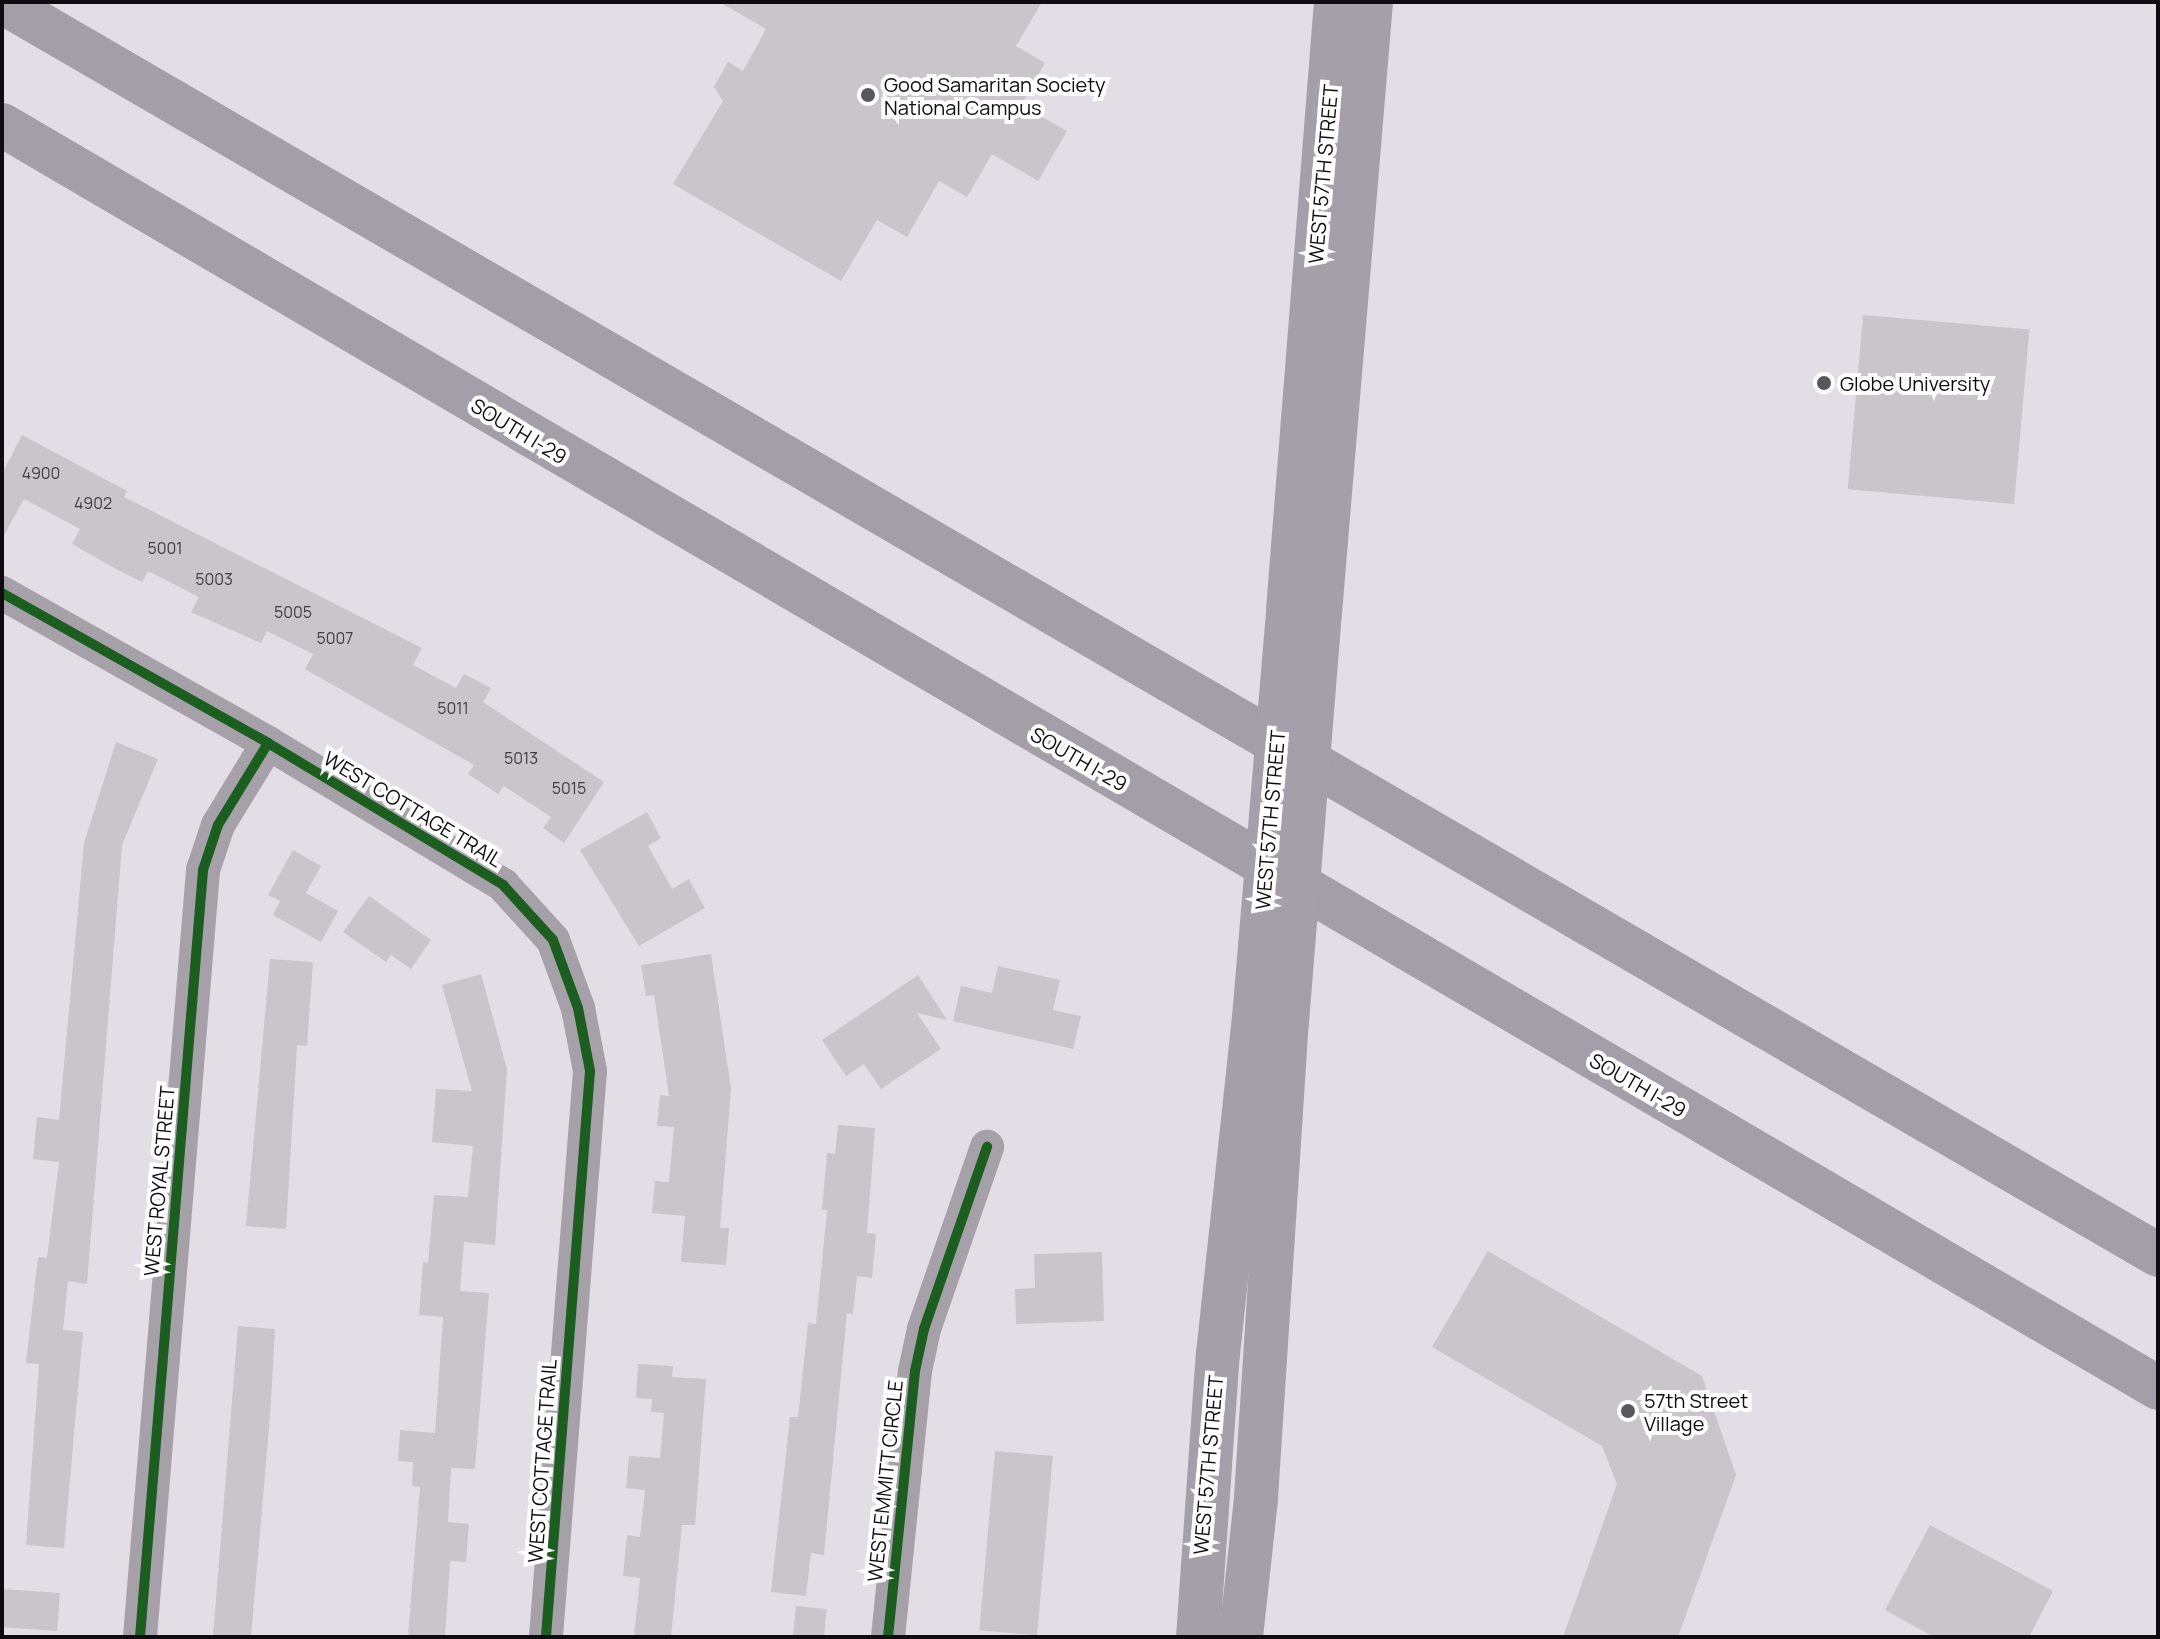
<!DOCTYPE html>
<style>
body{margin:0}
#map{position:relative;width:2160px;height:1639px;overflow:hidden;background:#e3dee6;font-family:Manrope,sans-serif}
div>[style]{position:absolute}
.building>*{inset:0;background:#c9c5cb;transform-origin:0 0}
.street>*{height:34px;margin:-17px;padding:0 17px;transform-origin:17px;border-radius:17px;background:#a6a1a9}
.secondary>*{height:44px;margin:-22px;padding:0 22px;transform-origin:22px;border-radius:22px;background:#a59fa9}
.highway>*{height:44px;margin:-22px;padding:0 22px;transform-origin:22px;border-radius:22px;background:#a39ea7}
.secondary-bridge>*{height:44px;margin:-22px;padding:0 22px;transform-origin:22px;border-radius:22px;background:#a59fa9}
.cycleway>*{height:10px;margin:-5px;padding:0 5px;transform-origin:5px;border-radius:5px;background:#1b5e20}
.dots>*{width:22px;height:22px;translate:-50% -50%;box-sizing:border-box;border:4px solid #fff;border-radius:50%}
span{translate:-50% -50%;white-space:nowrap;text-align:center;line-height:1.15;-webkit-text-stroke:8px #fff;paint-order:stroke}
.number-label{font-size:16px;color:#403c42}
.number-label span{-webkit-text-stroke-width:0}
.poi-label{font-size:20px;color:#0f0c11}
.left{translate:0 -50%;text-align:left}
.street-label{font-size:20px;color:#0f0c11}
.frame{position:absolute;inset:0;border:4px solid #0f0c11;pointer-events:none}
</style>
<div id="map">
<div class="building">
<i style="clip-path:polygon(719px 2px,1042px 2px,1016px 46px,1045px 63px,1021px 105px,1067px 131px,1038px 181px,992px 154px,967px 197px,939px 181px,907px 237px,877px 220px,841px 281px,673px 184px,723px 101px,714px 87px,728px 62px,743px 71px,766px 29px)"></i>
<i style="left:1863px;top:315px;width:167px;height:175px;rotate:5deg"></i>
<i style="clip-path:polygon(22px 435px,127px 491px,124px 497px,422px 648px,413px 665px,456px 688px,464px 674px,491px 688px,483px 702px,604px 782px,564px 843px,543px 828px,551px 817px,504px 786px,498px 794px,468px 774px,474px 765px,305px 669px,313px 654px,267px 631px,261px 643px,191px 612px,199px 597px,148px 571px,142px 582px,116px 569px,72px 544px,80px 529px,24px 499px,2px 539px,2px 474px)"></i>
<i style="clip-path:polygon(116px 742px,158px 759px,122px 845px,87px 1284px,68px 1281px,63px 1330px,83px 1332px,64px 1548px,26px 1545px,39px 1364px,26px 1363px,38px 1257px,47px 1258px,59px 1162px,33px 1159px,37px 1117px,59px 1120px,84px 843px)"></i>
<i style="clip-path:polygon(647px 812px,661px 838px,648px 846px,672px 889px,689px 879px,705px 908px,639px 946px,580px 850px)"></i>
<i style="clip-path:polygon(293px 850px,321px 866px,306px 893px,338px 911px,321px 942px,273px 915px,280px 901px,268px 895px)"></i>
<i style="clip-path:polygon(369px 896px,431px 940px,411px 969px,391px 955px,386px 962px,343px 932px)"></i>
<i style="clip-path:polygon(711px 954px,731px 1089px,720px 1228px,729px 1228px,726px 1265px,681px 1262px,685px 1216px,652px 1213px,655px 1181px,669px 1182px,674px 1127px,657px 1126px,660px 1095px,669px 1096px,654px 995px,646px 996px,641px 965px)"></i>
<i style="clip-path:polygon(270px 959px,313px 962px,307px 1046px,297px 1045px,286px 1229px,246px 1226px)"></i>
<i style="clip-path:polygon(998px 966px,1060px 980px,1053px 1010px,1081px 1016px,1073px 1049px,953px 1021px,961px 986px,992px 993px)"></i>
<i style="clip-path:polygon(481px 974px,507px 1069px,495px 1245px,464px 1242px,460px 1291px,489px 1293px,475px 1469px,451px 1468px,448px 1522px,469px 1524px,466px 1562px,450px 1561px,445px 1637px,408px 1637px,420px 1487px,412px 1486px,413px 1462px,398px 1461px,400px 1430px,435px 1433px,443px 1317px,419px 1315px,423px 1262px,428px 1263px,434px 1195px,468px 1197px,473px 1146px,432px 1142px,436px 1089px,472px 1091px,442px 985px)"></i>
<i style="clip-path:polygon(918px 975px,947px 1020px,917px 1013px,941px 1049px,881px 1089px,864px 1064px,846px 1076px,822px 1040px)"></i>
<i style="clip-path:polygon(838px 1125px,875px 1128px,867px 1233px,876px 1234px,872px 1278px,857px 1276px,853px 1314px,847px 1313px,824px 1555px,811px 1553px,806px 1596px,771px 1592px,790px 1417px,798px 1417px,808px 1323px,816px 1324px,827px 1210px,822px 1210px,827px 1153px,835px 1154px)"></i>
<i style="clip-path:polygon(1488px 1251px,1702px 1376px,1736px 1475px,1678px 1637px,1563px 1637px,1617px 1484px,1602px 1446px,1432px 1347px)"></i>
<i style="clip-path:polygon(1102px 1252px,1104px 1321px,1016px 1324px,1015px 1289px,1035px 1288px,1034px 1254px)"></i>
<i style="clip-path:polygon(238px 1326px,275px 1329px,270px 1416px,251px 1637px,213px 1637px)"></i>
<i style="clip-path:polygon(638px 1364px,673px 1366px,672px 1377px,706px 1379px,695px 1525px,682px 1525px,671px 1637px,634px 1637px,640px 1578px,623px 1576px,627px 1535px,640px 1537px,645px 1490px,626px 1488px,629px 1456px,660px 1458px,664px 1413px,651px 1412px,652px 1399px,636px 1398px)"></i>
<i style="left:995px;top:1451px;width:58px;height:180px;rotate:5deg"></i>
<i style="clip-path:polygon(1930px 1525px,2053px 1591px,2029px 1637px,1934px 1637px,1885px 1610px)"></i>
<i style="left:2px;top:1589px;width:58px;height:38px;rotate:4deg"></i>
<i style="left:796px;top:1606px;width:31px;height:31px;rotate:6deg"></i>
</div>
<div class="street">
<i style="left:2px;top:593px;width:305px;rotate:29.4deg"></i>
<i style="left:268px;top:743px;width:275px;rotate:31.1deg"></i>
<i style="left:503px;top:885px;width:74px;rotate:47.7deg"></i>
<i style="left:553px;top:940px;width:72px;rotate:69.8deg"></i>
<i style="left:578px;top:1008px;width:64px;rotate:79.2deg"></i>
<i style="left:590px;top:1071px;width:568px;rotate:94.45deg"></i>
<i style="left:140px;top:1637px;width:770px;rotate:-85.3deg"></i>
<i style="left:203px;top:870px;width:47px;rotate:-71.6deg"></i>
<i style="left:218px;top:825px;width:96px;rotate:-58.6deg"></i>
<i style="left:888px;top:1637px;width:267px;rotate:-84.2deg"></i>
<i style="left:915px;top:1371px;width:43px;rotate:-77.9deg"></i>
<i style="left:924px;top:1329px;width:193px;rotate:-70.9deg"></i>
</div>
<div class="secondary">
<i style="left:1288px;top:610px;width:610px;rotate:-85.49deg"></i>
<i style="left:1320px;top:613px;width:613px;rotate:-85.23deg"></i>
<i style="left:1198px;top:1637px;width:284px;rotate:-86deg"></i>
<i style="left:1218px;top:1354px;width:338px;rotate:-83.9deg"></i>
<i style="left:1241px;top:1637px;width:140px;rotate:-83.8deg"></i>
<i style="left:1256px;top:1498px;width:477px;rotate:-86.3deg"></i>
</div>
<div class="highway">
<i style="left:2px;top:2px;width:2494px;rotate:30.16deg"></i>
<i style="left:2px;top:125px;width:2499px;rotate:30.36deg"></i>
</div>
<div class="secondary-bridge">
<i style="left:1254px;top:1018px;width:409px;rotate:-85.2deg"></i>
<i style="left:1287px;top:1022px;width:410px;rotate:-85.4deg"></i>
</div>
<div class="cycleway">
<i style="left:2px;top:593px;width:305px;rotate:29.4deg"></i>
<i style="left:268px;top:743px;width:275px;rotate:31.1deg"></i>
<i style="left:503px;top:885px;width:74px;rotate:47.7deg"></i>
<i style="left:553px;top:940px;width:72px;rotate:69.8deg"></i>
<i style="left:578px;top:1008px;width:64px;rotate:79.2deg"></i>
<i style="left:590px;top:1071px;width:568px;rotate:94.45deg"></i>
<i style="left:140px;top:1637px;width:770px;rotate:-85.3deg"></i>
<i style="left:203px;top:870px;width:47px;rotate:-71.6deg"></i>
<i style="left:218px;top:825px;width:96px;rotate:-58.6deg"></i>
<i style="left:888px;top:1637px;width:267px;rotate:-84.2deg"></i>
<i style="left:915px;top:1371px;width:43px;rotate:-77.9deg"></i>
<i style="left:924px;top:1329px;width:193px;rotate:-70.9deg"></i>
</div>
<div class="dots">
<i style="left:868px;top:95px;background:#59565c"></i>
<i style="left:1824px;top:383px;background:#59565c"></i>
<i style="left:1628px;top:1411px;background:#59565c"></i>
</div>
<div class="number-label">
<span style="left:41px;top:473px">4900</span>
<span style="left:93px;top:503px">4902</span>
<span style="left:165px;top:548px">5001</span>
<span style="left:214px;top:579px">5003</span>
<span style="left:293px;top:612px">5005</span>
<span style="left:335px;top:638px">5007</span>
<span style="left:453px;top:708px">5011</span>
<span style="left:521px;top:758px">5013</span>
<span style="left:569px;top:788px">5015</span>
</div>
<div class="poi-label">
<span class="left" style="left:884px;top:96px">Good Samaritan Society<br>National Campus</span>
<span class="left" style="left:1840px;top:383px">Globe University</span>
<span class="left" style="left:1644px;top:1412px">57th Street<br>Village</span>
</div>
<div class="street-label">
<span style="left:1323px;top:174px;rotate:-85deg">WEST 57TH STREET</span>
<span style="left:519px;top:431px;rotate:31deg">SOUTH I-29</span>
<span style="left:1079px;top:759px;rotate:30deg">SOUTH I-29</span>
<span style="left:413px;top:809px;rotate:31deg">WEST COTTAGE TRAIL</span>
<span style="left:1270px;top:820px;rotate:-85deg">WEST 57TH STREET</span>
<span style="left:1638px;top:1085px;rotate:30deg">SOUTH I-29</span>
<span style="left:159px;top:1181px;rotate:-85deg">WEST ROYAL STREET</span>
<span style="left:542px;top:1461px;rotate:-86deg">WEST COTTAGE TRAIL</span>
<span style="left:1208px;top:1465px;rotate:-85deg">WEST 57TH STREET</span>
<span style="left:885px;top:1481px;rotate:-84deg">WEST EMMITT CIRCLE</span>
</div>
<div class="frame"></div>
</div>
